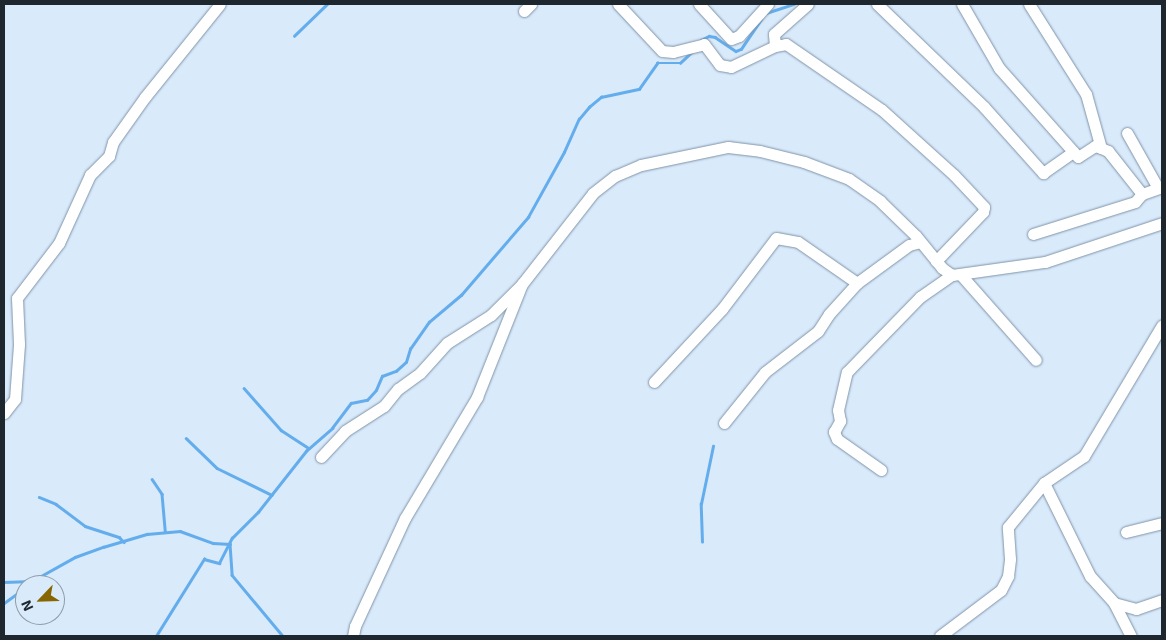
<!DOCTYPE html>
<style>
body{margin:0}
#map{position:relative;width:1166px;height:640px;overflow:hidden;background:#d9eafb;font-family:"Exo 2",sans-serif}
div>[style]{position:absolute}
.stream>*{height:2.5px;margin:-1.25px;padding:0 1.25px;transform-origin:1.25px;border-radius:1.25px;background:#64aded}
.roads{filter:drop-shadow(0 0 1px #7f93a6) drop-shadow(0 0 1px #7f93a6)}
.minor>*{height:11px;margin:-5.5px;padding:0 5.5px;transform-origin:5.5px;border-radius:5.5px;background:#fff}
span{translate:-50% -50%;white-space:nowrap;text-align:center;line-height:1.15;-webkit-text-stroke:5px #d9eafb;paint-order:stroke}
.frame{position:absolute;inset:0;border:5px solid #1f272e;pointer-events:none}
.north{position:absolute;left:15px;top:575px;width:50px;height:50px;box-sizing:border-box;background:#d9eafb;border:1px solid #8f9ca9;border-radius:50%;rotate:246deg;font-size:14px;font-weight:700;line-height:20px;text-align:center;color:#1f272e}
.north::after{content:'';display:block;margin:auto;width:18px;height:22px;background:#876601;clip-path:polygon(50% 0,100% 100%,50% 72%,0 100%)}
</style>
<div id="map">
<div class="stream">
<i style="left:766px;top:13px;width:29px;rotate:-18deg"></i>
<i style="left:294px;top:36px;width:46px;rotate:-44.1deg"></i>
<i style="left:701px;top:40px;width:9px;rotate:-27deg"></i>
<i style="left:709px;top:36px;width:6px;rotate:9deg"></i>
<i style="left:715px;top:37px;width:25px;rotate:34deg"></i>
<i style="left:736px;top:51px;width:5px;rotate:-22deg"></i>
<i style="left:741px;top:49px;width:36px;rotate:-56deg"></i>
<i style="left:244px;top:388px;width:56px;rotate:48.6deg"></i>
<i style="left:281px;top:430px;width:33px;rotate:33deg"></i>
<i style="left:186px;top:438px;width:43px;rotate:44.1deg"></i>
<i style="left:217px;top:468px;width:61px;rotate:26.1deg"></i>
<i style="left:152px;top:479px;width:18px;rotate:56deg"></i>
<i style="left:162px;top:494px;width:38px;rotate:85deg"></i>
<i style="left:39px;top:497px;width:18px;rotate:22deg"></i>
<i style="left:56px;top:504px;width:36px;rotate:37deg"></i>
<i style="left:85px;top:526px;width:36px;rotate:18deg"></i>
<i style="left:119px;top:537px;width:7px;rotate:45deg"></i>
<i style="left:702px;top:542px;width:38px;rotate:-92deg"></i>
<i style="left:701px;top:504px;width:59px;rotate:-78.3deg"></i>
<i style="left:4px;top:582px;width:28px;rotate:-2deg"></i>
<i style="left:32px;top:581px;width:49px;rotate:-29.2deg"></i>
<i style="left:75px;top:557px;width:30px;rotate:-20deg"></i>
<i style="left:103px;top:547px;width:46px;rotate:-16.5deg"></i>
<i style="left:147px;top:534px;width:33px;rotate:-5deg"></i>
<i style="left:180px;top:531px;width:35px;rotate:20deg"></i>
<i style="left:213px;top:543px;width:17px;rotate:3deg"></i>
<i style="left:230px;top:544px;width:31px;rotate:86deg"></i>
<i style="left:232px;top:575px;width:80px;rotate:50.1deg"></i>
<i style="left:4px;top:603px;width:26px;rotate:-36deg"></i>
<i style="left:156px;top:636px;width:91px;rotate:-58.1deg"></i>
<i style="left:204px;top:559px;width:16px;rotate:15deg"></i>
<i style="left:219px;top:563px;width:28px;rotate:-63deg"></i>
<i style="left:232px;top:538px;width:37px;rotate:-45deg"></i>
<i style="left:258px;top:512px;width:78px;rotate:-51.8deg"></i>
<i style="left:306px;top:451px;width:35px;rotate:-41deg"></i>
<i style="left:332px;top:428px;width:31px;rotate:-53deg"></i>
<i style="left:351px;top:403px;width:16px;rotate:-11deg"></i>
<i style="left:367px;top:400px;width:13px;rotate:-48deg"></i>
<i style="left:376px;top:390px;width:15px;rotate:-67deg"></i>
<i style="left:382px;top:376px;width:15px;rotate:-20deg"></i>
<i style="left:396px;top:371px;width:13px;rotate:-42deg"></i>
<i style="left:406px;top:362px;width:14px;rotate:-73deg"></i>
<i style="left:410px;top:349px;width:33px;rotate:-55deg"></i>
<i style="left:429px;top:322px;width:42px;rotate:-40.2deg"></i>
<i style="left:461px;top:295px;width:103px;rotate:-49.3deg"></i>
<i style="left:528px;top:217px;width:74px;rotate:-61deg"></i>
<i style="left:564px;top:152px;width:36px;rotate:-66deg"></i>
<i style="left:579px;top:119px;width:16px;rotate:-50deg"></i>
<i style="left:589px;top:107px;width:16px;rotate:-40deg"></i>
<i style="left:601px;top:97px;width:39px;rotate:-12deg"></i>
<i style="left:639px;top:89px;width:32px;rotate:-55deg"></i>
<i style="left:657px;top:63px;width:23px"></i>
<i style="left:680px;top:63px;width:16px;rotate:-43deg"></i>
</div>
<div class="roads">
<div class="minor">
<i style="left:618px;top:4px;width:64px;rotate:46.9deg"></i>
<i style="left:662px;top:51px;width:11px;rotate:5deg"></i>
<i style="left:673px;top:52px;width:32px;rotate:-14deg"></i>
<i style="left:704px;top:44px;width:26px;rotate:53deg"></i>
<i style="left:720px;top:65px;width:11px;rotate:10deg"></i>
<i style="left:731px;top:67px;width:49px;rotate:-25.5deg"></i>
<i style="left:775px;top:46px;width:11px;rotate:-10deg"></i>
<i style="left:786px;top:44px;width:116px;rotate:34.5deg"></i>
<i style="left:882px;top:110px;width:97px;rotate:42.1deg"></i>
<i style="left:954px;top:175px;width:44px;rotate:46.8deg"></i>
<i style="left:984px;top:207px;width:5px;rotate:101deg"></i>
<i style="left:983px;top:212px;width:68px;rotate:133.8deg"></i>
<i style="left:699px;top:4px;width:47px;rotate:47.6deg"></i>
<i style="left:731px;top:39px;width:9px;rotate:-21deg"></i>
<i style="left:739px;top:36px;width:43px;rotate:-47.8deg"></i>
<i style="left:877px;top:4px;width:149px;rotate:43.9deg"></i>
<i style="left:984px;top:107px;width:89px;rotate:48.2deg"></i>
<i style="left:1043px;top:173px;width:37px;rotate:-35deg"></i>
<i style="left:962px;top:4px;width:74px;rotate:60deg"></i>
<i style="left:999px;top:68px;width:119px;rotate:48.4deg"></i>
<i style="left:1078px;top:157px;width:20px;rotate:-33deg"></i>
<i style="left:1095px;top:146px;width:6px;rotate:18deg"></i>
<i style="left:1101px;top:148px;width:8px;rotate:23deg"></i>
<i style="left:1108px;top:151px;width:55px;rotate:51.7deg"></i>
<i style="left:1142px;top:194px;width:21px;rotate:-19deg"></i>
<i style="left:1029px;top:4px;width:107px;rotate:57.7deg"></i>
<i style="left:1086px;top:94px;width:56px;rotate:74.5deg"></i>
<i style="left:524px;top:11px;width:10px;rotate:-45deg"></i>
<i style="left:775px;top:46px;width:12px;rotate:-95deg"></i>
<i style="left:774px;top:34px;width:45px;rotate:-41.4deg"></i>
<i style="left:1127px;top:133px;width:63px;rotate:60.6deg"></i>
<i style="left:1033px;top:234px;width:107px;rotate:-17.4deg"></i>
<i style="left:1135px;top:202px;width:11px;rotate:-49deg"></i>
<i style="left:961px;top:275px;width:113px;rotate:48.6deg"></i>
<i style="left:654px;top:382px;width:100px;rotate:-47deg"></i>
<i style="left:722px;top:309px;width:89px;rotate:-52.7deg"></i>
<i style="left:776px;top:238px;width:22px;rotate:10deg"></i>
<i style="left:798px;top:242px;width:72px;rotate:34.8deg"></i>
<i style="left:857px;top:283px;width:64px;rotate:-36.2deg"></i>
<i style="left:909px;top:245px;width:11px;rotate:-15deg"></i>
<i style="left:4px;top:413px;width:18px;rotate:-52deg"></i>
<i style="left:15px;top:399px;width:55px;rotate:-85.8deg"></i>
<i style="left:19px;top:344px;width:46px;rotate:-92.5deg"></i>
<i style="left:17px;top:298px;width:69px;rotate:-52.6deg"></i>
<i style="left:59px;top:243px;width:75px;rotate:-65.5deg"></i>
<i style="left:90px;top:175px;width:27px;rotate:-45deg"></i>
<i style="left:109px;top:156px;width:15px;rotate:-74deg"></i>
<i style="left:113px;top:142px;width:55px;rotate:-54.6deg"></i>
<i style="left:145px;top:97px;width:119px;rotate:-51.1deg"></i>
<i style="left:724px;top:423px;width:65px;rotate:-51.2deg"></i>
<i style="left:765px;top:372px;width:67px;rotate:-37.7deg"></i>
<i style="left:818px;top:331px;width:20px;rotate:-57deg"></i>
<i style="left:829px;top:314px;width:42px;rotate:-47.9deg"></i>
<i style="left:321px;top:457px;width:35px;rotate:-47deg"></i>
<i style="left:345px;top:431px;width:46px;rotate:-32.7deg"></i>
<i style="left:384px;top:406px;width:22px;rotate:-51deg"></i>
<i style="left:398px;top:389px;width:27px;rotate:-36deg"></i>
<i style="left:420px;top:373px;width:40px;rotate:-48deg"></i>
<i style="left:447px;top:343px;width:52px;rotate:-32.5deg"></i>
<i style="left:491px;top:315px;width:42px;rotate:-45deg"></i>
<i style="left:881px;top:470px;width:54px;rotate:-144.8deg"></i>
<i style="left:837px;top:439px;width:8px;rotate:-113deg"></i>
<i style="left:834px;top:432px;width:13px;rotate:-61deg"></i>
<i style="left:840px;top:421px;width:11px;rotate:-100deg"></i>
<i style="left:838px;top:410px;width:39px;rotate:-77deg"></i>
<i style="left:847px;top:372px;width:105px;rotate:-45.8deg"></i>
<i style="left:920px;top:297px;width:39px;rotate:-35deg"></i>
<i style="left:1044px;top:483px;width:104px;rotate:63.7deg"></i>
<i style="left:1090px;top:576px;width:36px;rotate:48deg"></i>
<i style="left:1114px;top:603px;width:37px;rotate:63deg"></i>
<i style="left:1126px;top:532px;width:37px;rotate:-14deg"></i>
<i style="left:1114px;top:603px;width:23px;rotate:15deg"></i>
<i style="left:1136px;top:609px;width:28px;rotate:-19deg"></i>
<i style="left:353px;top:636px;width:10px;rotate:-79deg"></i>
<i style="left:355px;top:626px;width:119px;rotate:-65.2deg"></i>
<i style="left:405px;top:518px;width:141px;rotate:-59.2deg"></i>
<i style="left:477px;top:397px;width:122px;rotate:-68.3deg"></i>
<i style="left:522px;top:284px;width:115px;rotate:-52deg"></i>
<i style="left:593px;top:193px;width:28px;rotate:-38deg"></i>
<i style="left:615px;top:176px;width:28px;rotate:-23deg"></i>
<i style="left:641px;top:165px;width:89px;rotate:-11.7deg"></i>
<i style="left:728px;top:147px;width:32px;rotate:7deg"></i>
<i style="left:760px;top:151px;width:45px;rotate:14deg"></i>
<i style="left:804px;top:162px;width:48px;rotate:20.7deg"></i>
<i style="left:849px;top:179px;width:38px;rotate:35deg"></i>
<i style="left:880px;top:201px;width:50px;rotate:44.2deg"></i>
<i style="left:916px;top:236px;width:41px;rotate:50.9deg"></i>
<i style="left:942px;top:268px;width:12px;rotate:35deg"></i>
<i style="left:952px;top:275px;width:94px;rotate:-8deg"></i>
<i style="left:1045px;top:262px;width:123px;rotate:-18.4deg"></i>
<i style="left:940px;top:636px;width:76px;rotate:-37deg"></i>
<i style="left:1001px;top:590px;width:16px;rotate:-63deg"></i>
<i style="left:1008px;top:576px;width:17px;rotate:-83deg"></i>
<i style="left:1010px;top:559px;width:32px;rotate:-94deg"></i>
<i style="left:1008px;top:527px;width:57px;rotate:-50.7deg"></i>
<i style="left:1044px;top:483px;width:48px;rotate:-34deg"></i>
<i style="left:1084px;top:456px;width:152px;rotate:-59.2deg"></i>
</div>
</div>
<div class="frame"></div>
<div class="north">N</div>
</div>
